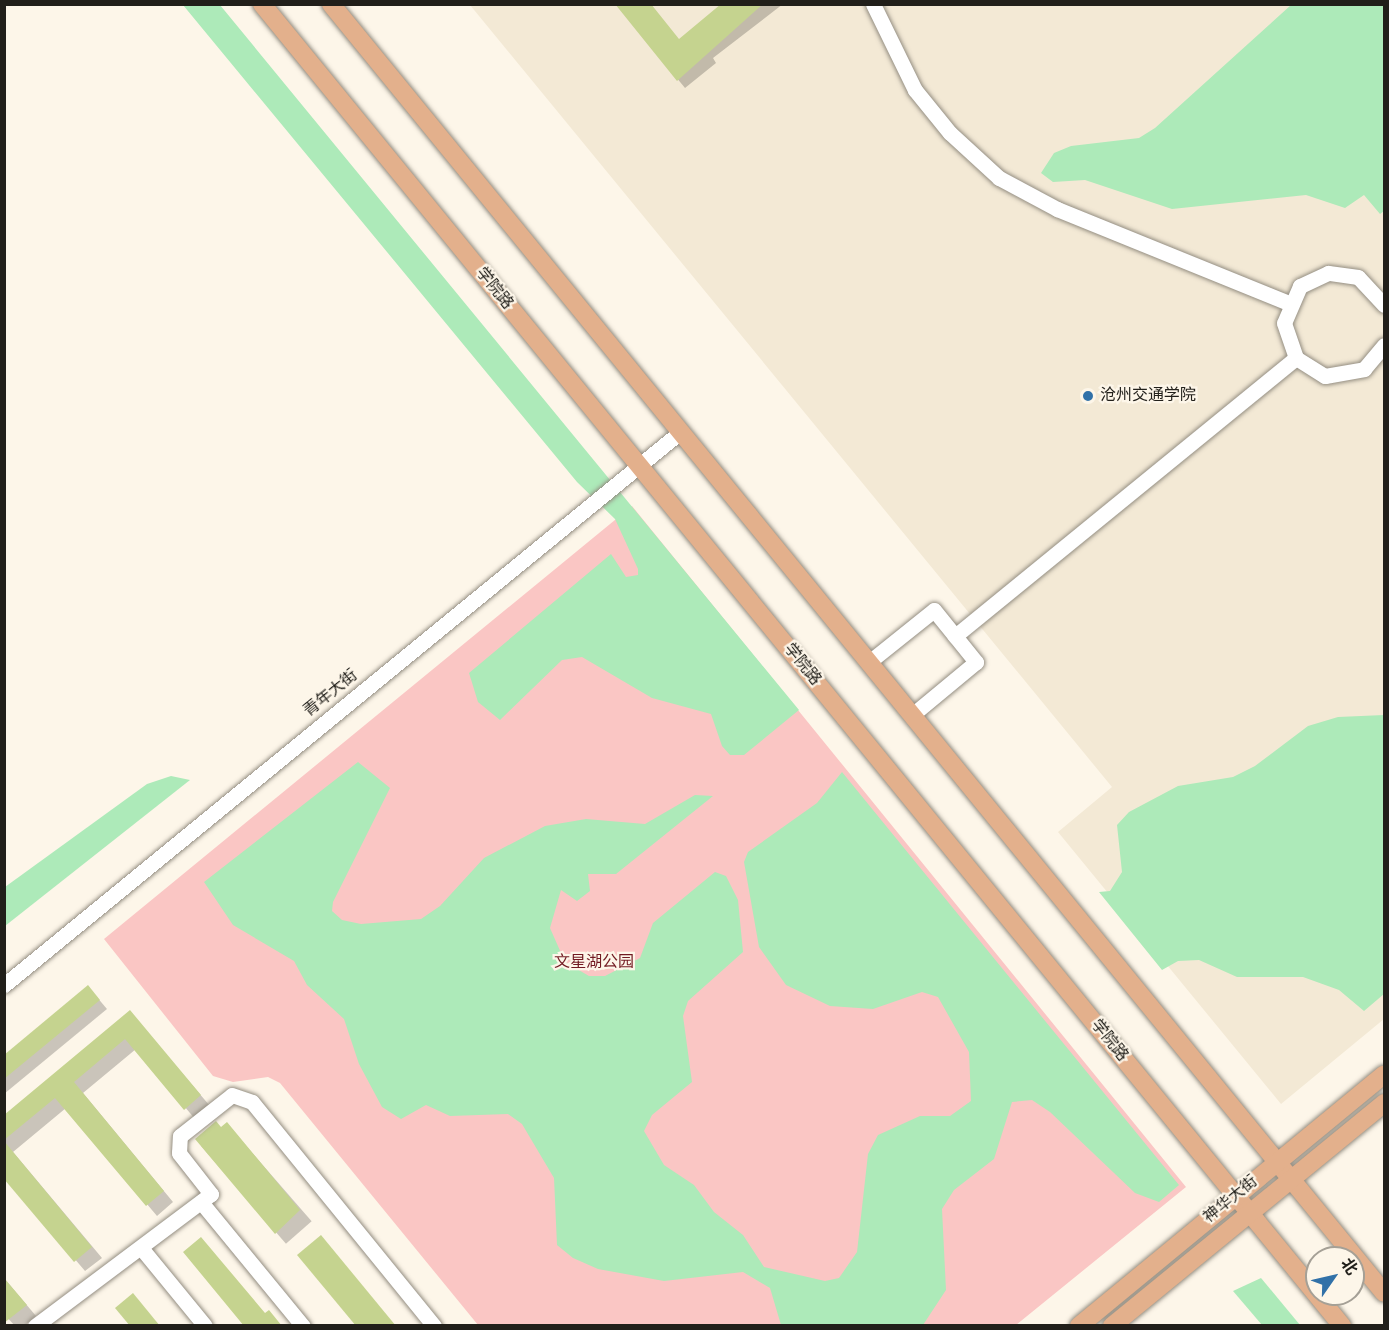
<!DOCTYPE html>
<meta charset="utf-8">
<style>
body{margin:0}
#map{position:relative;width:1389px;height:1330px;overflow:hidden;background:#fdf6e9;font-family:Overpass,"Noto Sans SC",sans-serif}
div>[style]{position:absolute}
.built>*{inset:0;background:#f3e9d5}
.green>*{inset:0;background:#fac6c4}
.water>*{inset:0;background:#adeab9}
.shadow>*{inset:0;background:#0003;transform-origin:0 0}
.building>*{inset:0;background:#c5d38f}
.roads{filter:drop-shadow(0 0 2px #948e82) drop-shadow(0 0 2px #948e82)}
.minor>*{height:15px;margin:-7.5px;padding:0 7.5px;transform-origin:7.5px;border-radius:7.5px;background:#fff}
.major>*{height:18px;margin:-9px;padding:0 9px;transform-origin:9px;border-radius:9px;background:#e3b08c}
.dots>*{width:16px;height:16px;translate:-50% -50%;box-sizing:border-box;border:3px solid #fdf6e9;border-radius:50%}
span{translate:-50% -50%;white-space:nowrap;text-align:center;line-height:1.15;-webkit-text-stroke:4.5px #fdf6e9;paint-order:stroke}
.street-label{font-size:16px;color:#211f1a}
.poi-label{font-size:16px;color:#211f1a}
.left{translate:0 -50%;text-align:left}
.park-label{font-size:16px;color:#721a22}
.frame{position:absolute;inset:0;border:6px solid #211f1a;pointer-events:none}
.north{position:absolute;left:1305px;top:1246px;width:60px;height:60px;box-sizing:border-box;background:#fdf6e9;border:2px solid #a5a096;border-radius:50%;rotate:56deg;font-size:16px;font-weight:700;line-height:24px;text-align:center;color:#211f1a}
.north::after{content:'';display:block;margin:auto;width:21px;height:27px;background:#3171a8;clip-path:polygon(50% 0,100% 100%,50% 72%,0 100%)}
</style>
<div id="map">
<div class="built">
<i style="clip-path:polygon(470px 5px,1384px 5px,1384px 1019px,1281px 1104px,1058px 832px,1112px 787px)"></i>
</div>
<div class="green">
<i style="clip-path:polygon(632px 506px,1186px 1187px,1016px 1325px,478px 1325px,280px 1083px,268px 1077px,233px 1082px,213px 1076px,104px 939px)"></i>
</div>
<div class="water">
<i style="clip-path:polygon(183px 5px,220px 5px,799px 710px,744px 755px,730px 755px,722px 746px,711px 714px,652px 698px,582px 657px,562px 660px,500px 720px,478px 702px,469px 673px,611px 554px,626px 577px,638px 575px,638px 569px,615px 519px,577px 482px)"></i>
<i style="clip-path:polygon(1291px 5px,1384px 5px,1384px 211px,1380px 214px,1364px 195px,1345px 208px,1306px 195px,1172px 209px,1085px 180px,1053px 182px,1041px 173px,1054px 153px,1071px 146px,1139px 138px,1155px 128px)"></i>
<i style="clip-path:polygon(1384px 715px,1384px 994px,1364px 1011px,1339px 990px,1303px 977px,1237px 977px,1199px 960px,1178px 961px,1162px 970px,1099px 892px,1110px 891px,1122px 872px,1117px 825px,1129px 812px,1178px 786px,1233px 777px,1255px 766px,1308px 726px,1338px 717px)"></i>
<i style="clip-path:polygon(358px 762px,390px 788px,333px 902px,332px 911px,342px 920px,361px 924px,421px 919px,440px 906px,484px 858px,545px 826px,586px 819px,645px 824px,695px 795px,713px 796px,616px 874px,588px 874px,590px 891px,577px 901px,561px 890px,550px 928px,565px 962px,589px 976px,605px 976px,640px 958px,653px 923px,715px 872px,726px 876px,738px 900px,743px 952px,688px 1001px,683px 1016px,692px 1082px,652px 1115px,644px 1131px,664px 1165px,694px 1185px,714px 1212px,743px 1235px,764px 1267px,825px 1281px,839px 1278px,857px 1252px,868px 1154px,878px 1135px,920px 1116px,950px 1116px,971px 1101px,969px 1052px,938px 997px,922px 992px,873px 1009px,830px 1006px,786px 985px,759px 947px,744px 862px,748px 852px,817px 803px,842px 772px,1179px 1185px,1159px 1202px,1135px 1193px,1050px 1112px,1032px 1100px,1012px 1102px,994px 1159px,954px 1190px,942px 1209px,946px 1290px,923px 1325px,781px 1325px,770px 1288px,743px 1272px,664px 1281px,598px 1269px,573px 1258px,557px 1245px,554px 1178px,522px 1124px,508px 1114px,450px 1116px,426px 1105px,401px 1119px,382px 1107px,359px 1064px,344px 1019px,307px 985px,294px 961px,233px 925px,204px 882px)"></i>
<i style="clip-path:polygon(171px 776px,190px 780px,5px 926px,5px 887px,147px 784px)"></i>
<i style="clip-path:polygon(1261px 1278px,1300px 1325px,1262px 1325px,1233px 1291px)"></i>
</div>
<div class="shadow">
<i style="clip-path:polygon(616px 4px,679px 40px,724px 4px,783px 4px,713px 58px,716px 63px,685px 88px)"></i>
<i style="clip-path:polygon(96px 996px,107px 1009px,4px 1094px,4px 1056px)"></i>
<i style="clip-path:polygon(130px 1012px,210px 1106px,195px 1119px,136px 1049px,83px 1093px,173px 1202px,157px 1216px,66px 1108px,13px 1152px,102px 1258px,85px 1271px,4px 1176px,4px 1117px)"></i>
<i style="left:227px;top:1124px;width:129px;height:34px;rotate:49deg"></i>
<i style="clip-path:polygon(4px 1278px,36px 1316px,24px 1326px,15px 1326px,4px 1314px)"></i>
</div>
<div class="building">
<i style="clip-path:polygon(615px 4px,651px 4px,679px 39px,721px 4px,763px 4px,677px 81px)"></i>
<i style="clip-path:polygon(88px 985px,100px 1000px,4px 1079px,4px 1055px)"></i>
<i style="clip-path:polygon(130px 1010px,201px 1095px,184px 1110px,125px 1039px,74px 1082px,164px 1191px,146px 1206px,55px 1098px,4px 1140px,4px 1115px)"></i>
<i style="clip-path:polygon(216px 1121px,221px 1127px,227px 1122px,300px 1210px,275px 1234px,195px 1139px)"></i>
<i style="clip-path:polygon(4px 1141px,92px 1247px,74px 1262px,4px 1179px)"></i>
<i style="clip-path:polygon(321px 1235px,396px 1326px,356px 1326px,297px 1255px)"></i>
<i style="clip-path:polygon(201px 1237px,265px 1313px,269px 1310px,282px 1326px,244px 1326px,183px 1252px)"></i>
<i style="clip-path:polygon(4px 1278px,27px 1305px,4px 1323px)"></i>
<i style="clip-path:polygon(133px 1293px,160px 1326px,130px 1326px,115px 1308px)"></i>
</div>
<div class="roads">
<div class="minor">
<i style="left:873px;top:4px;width:96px;rotate:64deg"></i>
<i style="left:915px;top:90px;width:55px;rotate:50.9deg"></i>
<i style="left:950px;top:133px;width:67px;rotate:42.6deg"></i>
<i style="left:999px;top:178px;width:66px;rotate:28.1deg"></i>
<i style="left:1057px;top:209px;width:250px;rotate:22.1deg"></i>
<i style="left:1384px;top:305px;width:38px;rotate:-133deg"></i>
<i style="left:1358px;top:277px;width:30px;rotate:-172deg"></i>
<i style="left:1328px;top:273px;width:31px;rotate:155deg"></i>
<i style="left:1300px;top:286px;width:40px;rotate:113.4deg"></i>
<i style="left:1284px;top:323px;width:37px;rotate:71deg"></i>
<i style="left:1296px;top:358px;width:34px;rotate:32deg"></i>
<i style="left:1325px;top:376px;width:40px;rotate:-10deg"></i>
<i style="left:1364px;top:369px;width:31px;rotate:-50deg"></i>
<i style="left:955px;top:636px;width:440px;rotate:-39.2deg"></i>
<i style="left:869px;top:662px;width:83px;rotate:-38.7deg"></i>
<i style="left:934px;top:610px;width:67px;rotate:51.1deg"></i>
<i style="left:976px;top:662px;width:83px;rotate:140.4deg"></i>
<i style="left:4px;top:985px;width:873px;rotate:-39.28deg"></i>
<i style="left:201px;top:1202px;width:161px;rotate:50.6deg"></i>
<i style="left:142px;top:1249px;width:99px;rotate:50.7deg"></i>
<i style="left:35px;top:1326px;width:220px;rotate:-36.9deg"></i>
<i style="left:211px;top:1194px;width:52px;rotate:-128deg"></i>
<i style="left:179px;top:1153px;width:17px;rotate:-87deg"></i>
<i style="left:180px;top:1136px;width:66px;rotate:-38.3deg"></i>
<i style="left:232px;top:1095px;width:21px;rotate:19deg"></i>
<i style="left:252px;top:1102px;width:289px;rotate:50.9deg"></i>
</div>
<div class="major">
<i style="left:262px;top:4px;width:1707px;rotate:50.75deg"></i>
<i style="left:331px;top:4px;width:1664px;rotate:50.75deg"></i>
<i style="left:1079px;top:1326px;width:395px;rotate:-39.5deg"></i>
<i style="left:1112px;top:1326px;width:352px;rotate:-39.3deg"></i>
</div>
</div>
<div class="dots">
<i style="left:1088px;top:396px;background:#3171a8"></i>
</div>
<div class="street-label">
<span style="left:494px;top:289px;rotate:51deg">学院路</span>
<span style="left:802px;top:665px;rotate:51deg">学院路</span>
<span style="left:331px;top:694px;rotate:-39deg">青年大街</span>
<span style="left:1109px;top:1041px;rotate:51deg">学院路</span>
<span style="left:1231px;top:1200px;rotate:-39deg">神华大街</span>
</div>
<div class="poi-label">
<span class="left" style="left:1100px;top:396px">沧州交通学院</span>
</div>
<div class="park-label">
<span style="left:594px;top:963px">文星湖公园</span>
</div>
<div class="frame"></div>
<div class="north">北</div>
</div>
